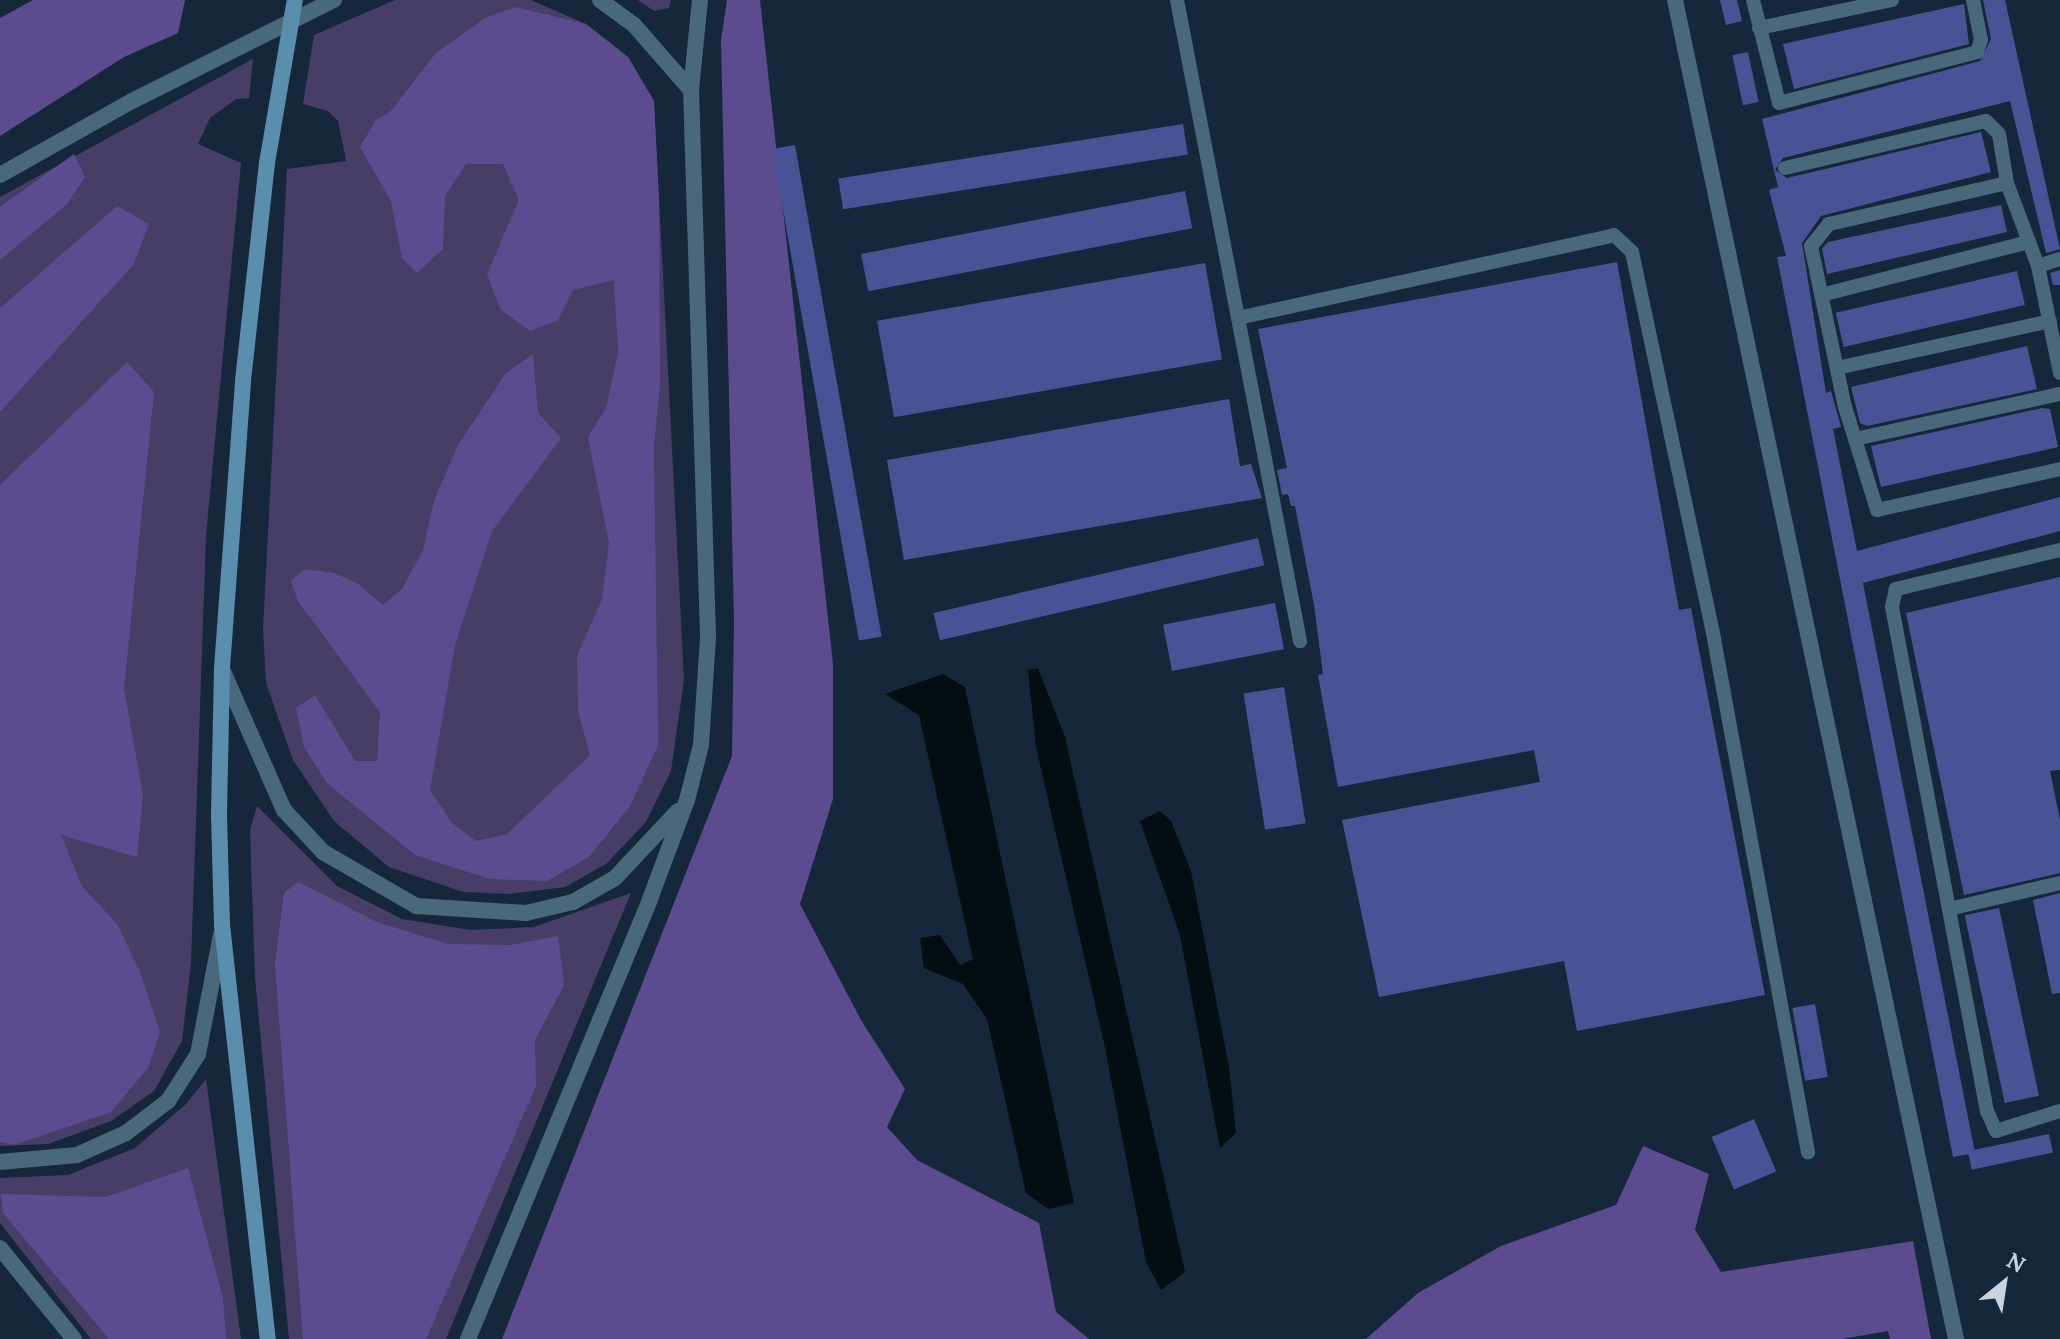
<!DOCTYPE html>
<style>
body{margin:0}
#map{position:relative;width:2060px;height:1339px;overflow:hidden;background:#16273c;font-family:Lora,serif}
div>[style]{position:absolute}
.green>*{inset:0;background:#473e67}
.forest>*{inset:0;background:#5c4c8f}
.water>*{inset:0;background:#020e11}
.building>*{inset:0;background:#485395;transform-origin:0 0}
.service>*{height:14px;margin:-7px;padding:0 7px;transform-origin:7px;border-radius:7px;background:#49687c}
.minor>*{height:16px;margin:-8px;padding:0 8px;transform-origin:8px;border-radius:8px;background:#49687c}
.tertiary>*{height:16px;margin:-8px;padding:0 8px;transform-origin:8px;border-radius:8px;background:#49687c}
.secondary>*{height:16px;margin:-8px;padding:0 8px;transform-origin:8px;border-radius:8px;background:#5a8ead}
.secondary-bridge>*{height:16px;margin:-8px;padding:0 8px;transform-origin:8px;border-radius:8px;background:#5a8ead}
span{translate:-50% -50%;white-space:nowrap;text-align:center;line-height:1.15;-webkit-text-stroke:6px #16273c;paint-order:stroke}
.north{position:absolute;left:1964px;top:1243px;width:80px;height:80px;-webkit-text-stroke:6px #16273c;paint-order:stroke;rotate:30deg;font-size:22px;font-weight:700;line-height:32px;text-align:center;color:#c9d3e1}
.north::after{content:'';display:block;margin:auto;width:28px;height:36px;background:#c9d3e1;clip-path:polygon(50% 0,100% 100%,50% 72%,0 100%)}
</style>
<div id="map">
<div class="green">
<i style="clip-path:polygon(395px 0,531px 0,586px 24px,628px 57px,654px 101px,684px 680px,671px 771px,646px 822px,606px 864px,565px 887px,509px 894px,463px 892px,389px 867px,334px 821px,293px 760px,266px 683px,263px 629px,287px 169px,346px 161px,338px 121px,328px 111px,303px 104px,314px 35px)"></i>
<i style="clip-path:polygon(638px 0,671px 0,669px 8px,654px 11px)"></i>
<i style="clip-path:polygon(253px 59px,249px 98px,236px 99px,210px 118px,198px 144px,241px 163px,206px 536px,191px 963px,182px 1041px,154px 1091px,111px 1121px,48px 1144px,0 1146px,0 197px)"></i>
<i style="clip-path:polygon(257px 806px,337px 886px,402px 919px,470px 930px,534px 927px,631px 893px,446px 1339px,289px 1339px,255px 978px,250px 830px)"></i>
<i style="clip-path:polygon(206px 1079px,241px 1339px,91px 1339px,0 1223px,0 1178px,68px 1175px,135px 1148px,186px 1104px)"></i>
</div>
<div class="forest">
<i style="clip-path:polygon(33px 0,185px 0,178px 33px,124px 57px,0 136px,0 18px)"></i>
<i style="clip-path:polygon(727px 0,760px 0,833px 664px,833px 799px,800px 904px,861px 1020px,905px 1089px,887px 1127px,917px 1160px,1039px 1223px,1056px 1312px,1089px 1339px,502px 1339px,732px 756px,734px 622px,721px 40px)"></i>
<i style="clip-path:polygon(515px 7px,586px 24px,628px 57px,654px 101px,659px 201px,660px 384px,654px 446px,658px 745px,630px 806px,589px 857px,547px 881px,490px 879px,415px 855px,327px 783px,304px 747px,296px 708px,315px 695px,355px 761px,377px 761px,380px 712px,298px 601px,291px 581px,305px 569px,334px 573px,357px 583px,383px 605px,402px 589px,423px 550px,434px 501px,458px 445px,506px 373px,533px 354px,538px 413px,561px 438px,492px 531px,455px 645px,430px 790px,452px 823px,476px 841px,507px 834px,590px 755px,578px 711px,577px 656px,602px 599px,609px 543px,588px 437px,606px 408px,618px 353px,614px 280px,573px 290px,558px 320px,530px 331px,501px 310px,487px 274px,519px 200px,503px 164px,466px 164px,445px 196px,443px 249px,417px 273px,402px 258px,391px 201px,360px 147px,376px 120px,391px 111px,436px 53px,485px 18px)"></i>
<i style="clip-path:polygon(74px 154px,85px 177px,67px 204px,0 260px,0 207px)"></i>
<i style="clip-path:polygon(117px 206px,149px 224px,133px 265px,0 412px,0 308px)"></i>
<i style="clip-path:polygon(127px 362px,154px 392px,124px 689px,143px 795px,137px 857px,61px 835px,82px 886px,117px 924px,140px 972px,160px 1032px,148px 1068px,111px 1112px,14px 1145px,0 1142px,0 485px)"></i>
<i style="clip-path:polygon(298px 882px,377px 922px,448px 944px,511px 945px,558px 936px,564px 985px,535px 1040px,536px 1086px,426px 1339px,303px 1339px,275px 965px,284px 893px)"></i>
<i style="clip-path:polygon(1643px 1146px,1709px 1174px,1695px 1230px,1721px 1272px,1913px 1241px,1931px 1339px,1890px 1339px,1888px 1331px,1842px 1339px,1366px 1339px,1418px 1293px,1501px 1246px,1616px 1205px)"></i>
<i style="clip-path:polygon(188px 1168px,223px 1298px,226px 1339px,109px 1339px,3px 1213px,1px 1194px,106px 1197px)"></i>
</div>
<div class="water">
<i style="clip-path:polygon(1038px 668px,1065px 737px,1185px 1272px,1161px 1290px,1146px 1262px,1104px 1043px,1036px 747px,1028px 670px)"></i>
<i style="clip-path:polygon(943px 674px,965px 687px,1074px 1203px,1048px 1209px,1026px 1193px,987px 1019px,963px 984px,924px 968px,920px 938px,940px 935px,960px 965px,973px 959px,919px 715px,885px 694px)"></i>
<i style="clip-path:polygon(1160px 811px,1171px 821px,1191px 871px,1229px 1067px,1236px 1133px,1220px 1148px,1180px 935px,1140px 821px)"></i>
</div>
<div class="building">
<i style="clip-path:polygon(1720px 0,1737px 0,1742px 21px,1726px 25px)"></i>
<i style="clip-path:polygon(1983px 0,2005px 0,2060px 249px,2046px 253px,2010px 101px,1783px 158px,1775px 170px,1787px 178px,1981px 132px,1991px 172px,1821px 216px,1802px 243px,1826px 393px,1831px 391px,1841px 427px,1833px 429px,1857px 551px,2060px 497px,2060px 531px,1863px 583px,1975px 1153px,1953px 1157px,1777px 257px,1786px 256px,1769px 190px,1778px 187px,1762px 119px,1980px 61px,1991px 39px)"></i>
<i style="clip-path:polygon(1964px 4px,1969px 44px,1794px 89px,1783px 44px)"></i>
<i style="left:1748px;top:52px;width:51px;height:16px;rotate:78deg"></i>
<i style="left:1183px;top:124px;width:31px;height:349px;rotate:81deg"></i>
<i style="left:795px;top:145px;width:499px;height:23px;rotate:80deg"></i>
<i style="left:1185px;top:191px;width:38px;height:330px;rotate:79deg"></i>
<i style="clip-path:polygon(2001px 205px,2007px 232px,1827px 274px,1822px 249px,1828px 242px)"></i>
<i style="clip-path:polygon(1617px 262px,1679px 610px,1691px 608px,1765px 995px,1577px 1031px,1564px 961px,1379px 997px,1342px 820px,1540px 782px,1534px 750px,1338px 787px,1318px 675px,1323px 674px,1314px 605px,1295px 506px,1291px 506px,1288px 494px,1282px 495px,1277px 470px,1287px 468px,1258px 329px)"></i>
<i style="left:1205px;top:263px;width:98px;height:333px;rotate:80deg"></i>
<i style="clip-path:polygon(2060px 270px,2060px 285px,2053px 285px,2050px 273px)"></i>
<i style="left:2017px;top:271px;width:35px;height:186px;rotate:77deg"></i>
<i style="clip-path:polygon(2027px 346px,2037px 389px,1867px 426px,1860px 423px,1851px 387px)"></i>
<i style="clip-path:polygon(1229px 399px,1240px 466px,1251px 464px,1262px 498px,904px 560px,887px 460px)"></i>
<i style="clip-path:polygon(2042px 408px,2050px 409px,2058px 447px,1881px 487px,1871px 446px)"></i>
<i style="left:1258px;top:538px;width:28px;height:333px;rotate:77deg"></i>
<i style="clip-path:polygon(2060px 577px,2060px 770px,2050px 771px,2060px 820px,2060px 873px,1964px 895px,1906px 613px)"></i>
<i style="left:1275px;top:603px;width:47px;height:114px;rotate:79deg"></i>
<i style="left:1284px;top:687px;width:138px;height:41px;rotate:81deg"></i>
<i style="clip-path:polygon(2060px 893px,2060px 993px,2052px 994px,2033px 900px)"></i>
<i style="left:1999px;top:908px;width:192px;height:35px;rotate:78deg"></i>
<i style="left:1815px;top:1004px;width:74px;height:23px;rotate:80deg"></i>
<i style="left:1754px;top:1119px;width:57px;height:46px;rotate:67deg"></i>
<i style="left:2049px;top:1134px;width:19px;height:83px;rotate:78deg"></i>
</div>
<div class="service">
<i style="left:1177px;top:0;width:653px;rotate:79.14deg"></i>
<i style="left:1753px;top:0;width:106px;rotate:75.8deg"></i>
<i style="left:1779px;top:103px;width:204px;rotate:-14.4deg"></i>
<i style="left:1977px;top:52px;width:13px;rotate:-72deg"></i>
<i style="left:1981px;top:40px;width:41px;rotate:-101.3deg"></i>
<i style="left:1759px;top:28px;width:136px;rotate:-11.9deg"></i>
<i style="left:1785px;top:168px;width:206px;rotate:-13.2deg"></i>
<i style="left:1986px;top:121px;width:18px;rotate:45deg"></i>
<i style="left:1999px;top:134px;width:50px;rotate:80.7deg"></i>
<i style="left:2038px;top:266px;width:23px;rotate:-18deg"></i>
<i style="left:1821px;top:295px;width:215px;rotate:-14.3deg"></i>
<i style="left:1238px;top:318px;width:385px;rotate:-12.4deg"></i>
<i style="left:1614px;top:235px;width:25px;rotate:43deg"></i>
<i style="left:1632px;top:252px;width:396px;rotate:78deg"></i>
<i style="left:1714px;top:639px;width:522px;rotate:79.62deg"></i>
<i style="left:1837px;top:368px;width:218px;rotate:-12.4deg"></i>
<i style="left:2060px;top:373px;width:109px;rotate:-101.6deg"></i>
<i style="left:2038px;top:266px;width:89px;rotate:-110.5deg"></i>
<i style="left:2007px;top:183px;width:183px;rotate:167deg"></i>
<i style="left:1829px;top:224px;width:28px;rotate:129deg"></i>
<i style="left:1811px;top:246px;width:165px;rotate:78.1deg"></i>
<i style="left:1845px;top:407px;width:108px;rotate:72.7deg"></i>
<i style="left:1877px;top:510px;width:188px;rotate:-12.6deg"></i>
<i style="left:1855px;top:439px;width:210px;rotate:-12.4deg"></i>
<i style="left:2060px;top:550px;width:169px;rotate:166.6deg"></i>
<i style="left:1896px;top:589px;width:18px;rotate:103deg"></i>
<i style="left:1892px;top:607px;width:513px;rotate:79.33deg"></i>
<i style="left:1987px;top:1111px;width:22px;rotate:66deg"></i>
<i style="left:1996px;top:1131px;width:67px;rotate:-17.4deg"></i>
<i style="left:1949px;top:909px;width:114px;rotate:-13.2deg"></i>
</div>
<div class="minor">
<i style="left:1675px;top:0;width:1368px;rotate:78.15deg"></i>
</div>
<div class="tertiary">
<i style="left:600px;top:0;width:42px;rotate:36.3deg"></i>
<i style="left:634px;top:25px;width:86px;rotate:48.8deg"></i>
<i style="left:0;top:175px;width:151px;rotate:-29.3deg"></i>
<i style="left:132px;top:101px;width:226px;rotate:-26.6deg"></i>
<i style="left:222px;top:669px;width:154px;rotate:66.3deg"></i>
<i style="left:284px;top:810px;width:57px;rotate:47.1deg"></i>
<i style="left:323px;top:852px;width:108px;rotate:30.1deg"></i>
<i style="left:416px;top:906px;width:110px;rotate:3.6deg"></i>
<i style="left:526px;top:913px;width:48px;rotate:-13.2deg"></i>
<i style="left:573px;top:902px;width:48px;rotate:-29.7deg"></i>
<i style="left:615px;top:878px;width:92px;rotate:-46.8deg"></i>
<i style="left:0;top:1162px;width:77px;rotate:-5.2deg"></i>
<i style="left:77px;top:1155px;width:54px;rotate:-24.2deg"></i>
<i style="left:126px;top:1133px;width:53px;rotate:-37.3deg"></i>
<i style="left:168px;top:1101px;width:56px;rotate:-57.4deg"></i>
<i style="left:198px;top:1054px;width:121px;rotate:-79.1deg"></i>
<i style="left:0;top:1248px;width:117px;rotate:50.9deg"></i>
<i style="left:468px;top:1339px;width:476px;rotate:-67.5deg"></i>
<i style="left:650px;top:899px;width:106px;rotate:-69.5deg"></i>
<i style="left:687px;top:800px;width:57px;rotate:-75.7deg"></i>
<i style="left:701px;top:745px;width:109px;rotate:-86.3deg"></i>
<i style="left:708px;top:636px;width:546px;rotate:-91.78deg"></i>
<i style="left:691px;top:90px;width:90px;rotate:-84.3deg"></i>
</div>
<div class="secondary">
<i style="left:267px;top:163px;width:220px;rotate:96.3deg"></i>
<i style="left:243px;top:382px;width:288px;rotate:94.2deg"></i>
<i style="left:222px;top:669px;width:147px;rotate:91.2deg"></i>
<i style="left:219px;top:816px;width:109px;rotate:88.4deg"></i>
<i style="left:222px;top:925px;width:417px;rotate:83.7deg"></i>
</div>
<div class="secondary-bridge">
<i style="left:267px;top:163px;width:165px;rotate:-80.3deg"></i>
</div>
<div class="north">N</div>
</div>
